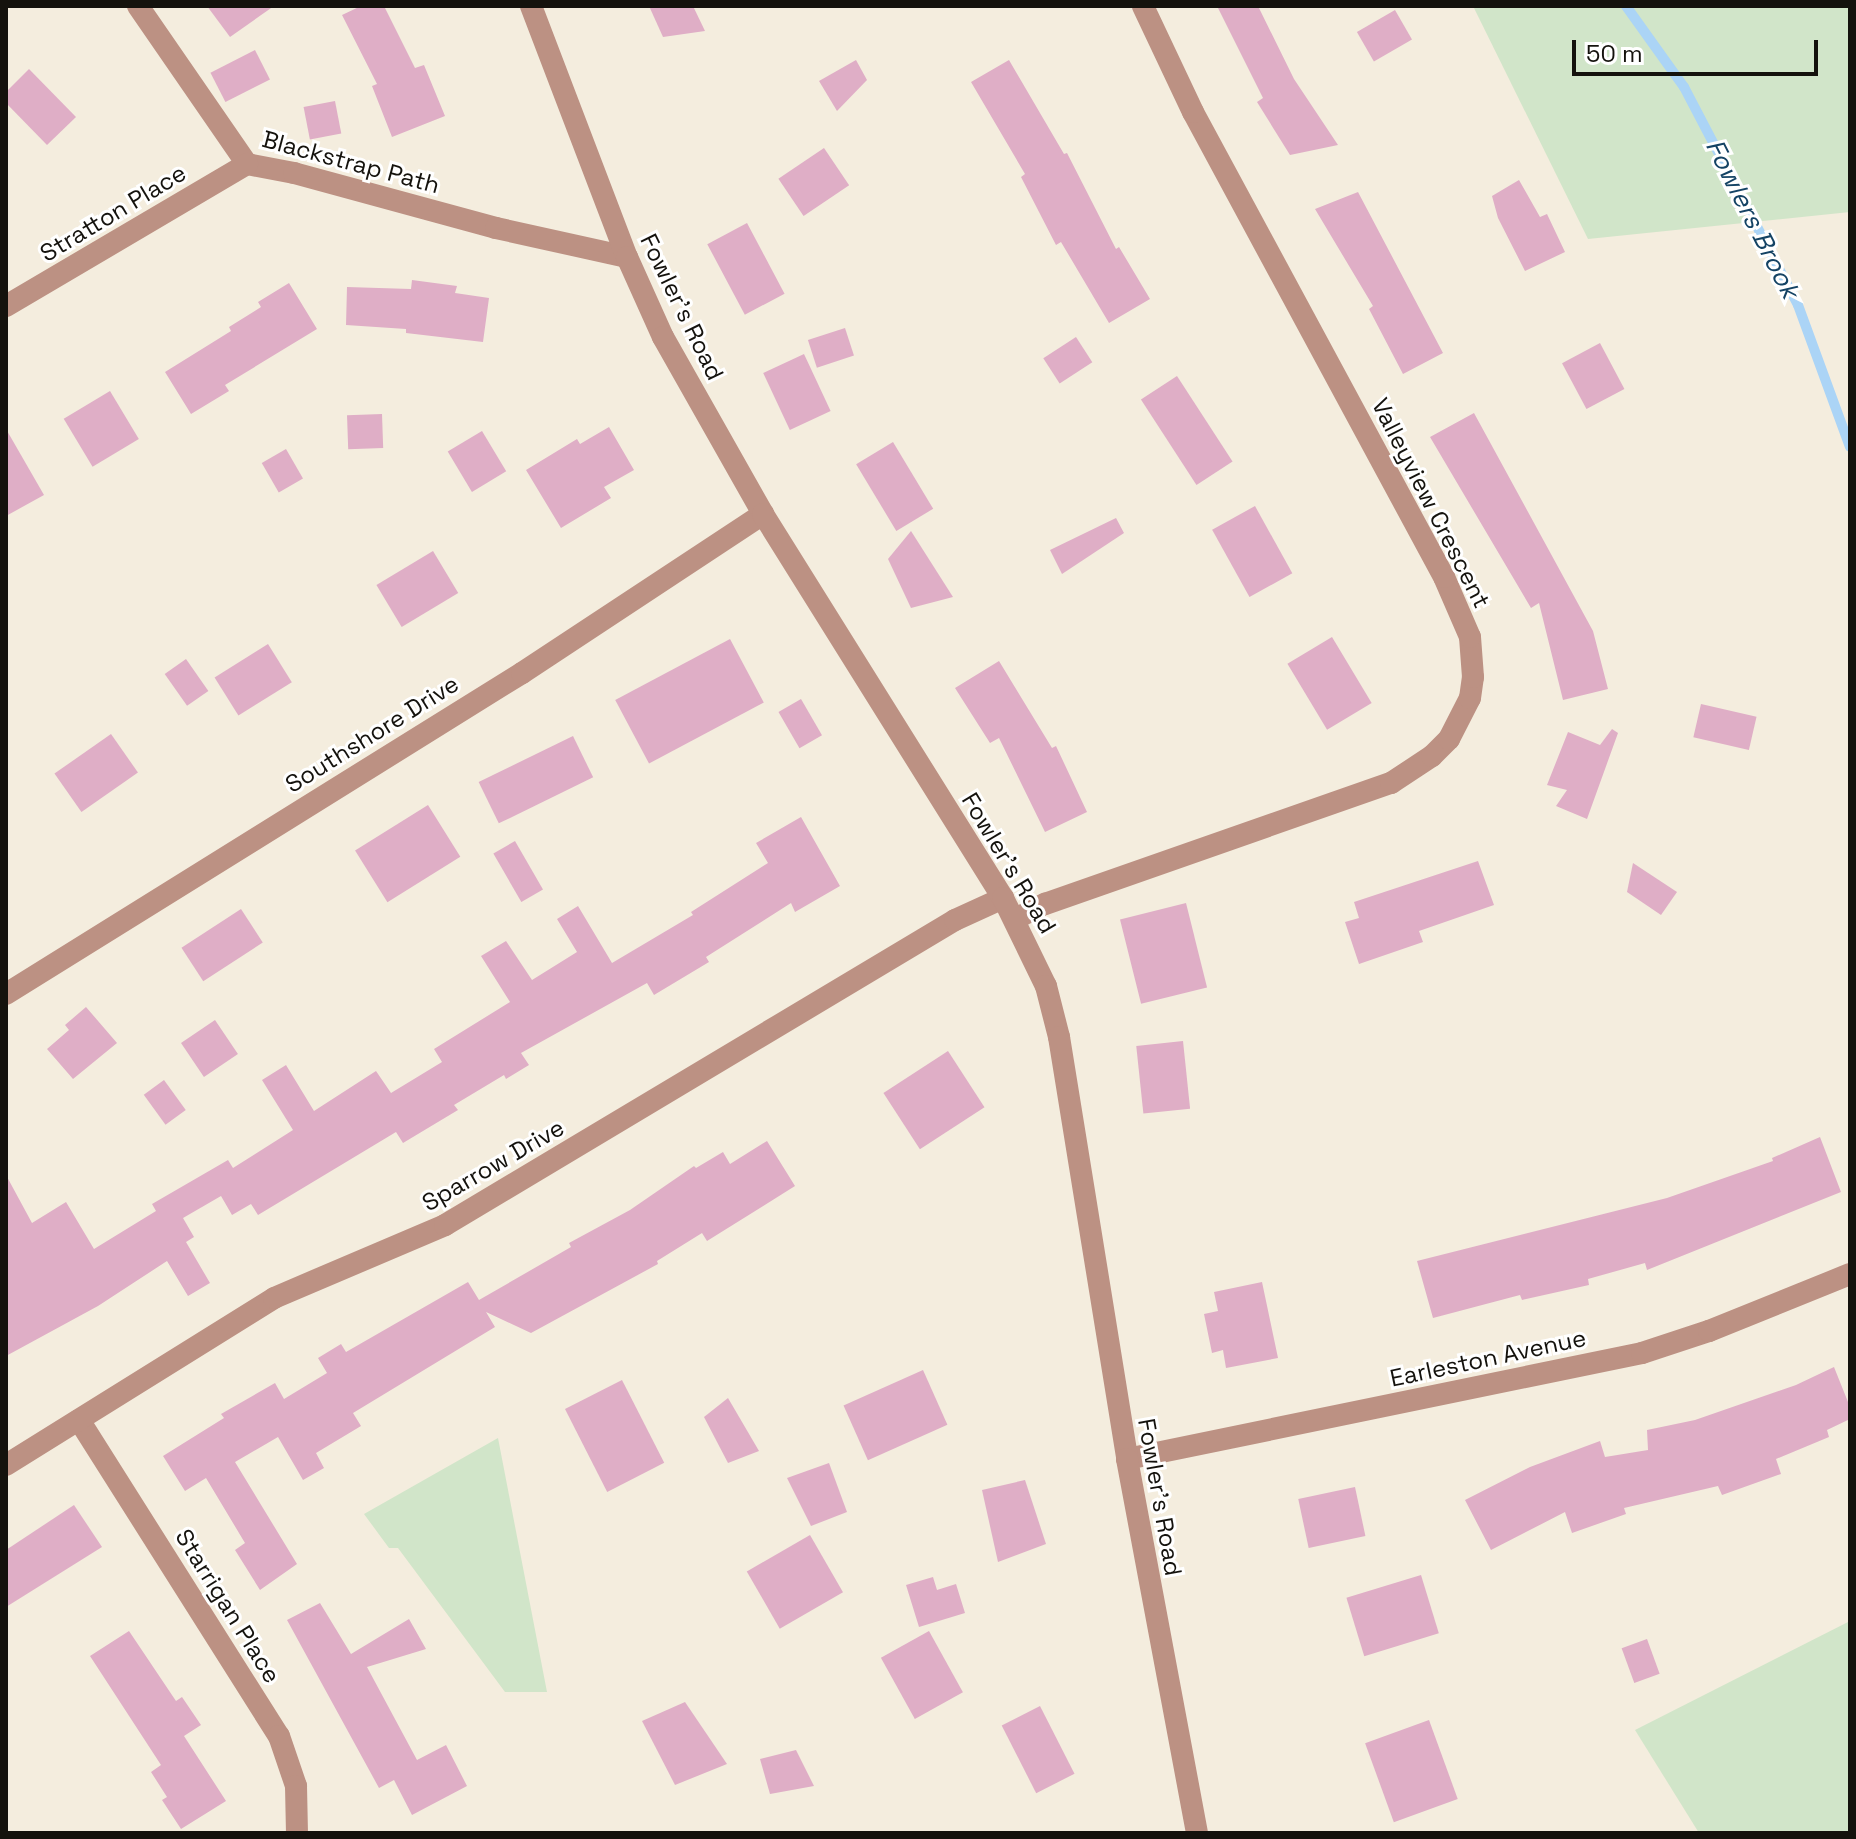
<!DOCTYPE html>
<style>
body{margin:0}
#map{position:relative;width:1856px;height:1839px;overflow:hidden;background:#f4edde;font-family:"Space Grotesk",sans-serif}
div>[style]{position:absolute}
.green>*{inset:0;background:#d1e5c9}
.stream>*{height:10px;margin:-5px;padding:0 5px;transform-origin:5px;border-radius:5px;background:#abd4f6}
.building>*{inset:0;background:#dfaec6;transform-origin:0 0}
.minor>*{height:22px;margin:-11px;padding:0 11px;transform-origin:11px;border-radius:11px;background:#bc9183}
.tertiary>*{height:22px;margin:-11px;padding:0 11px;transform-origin:11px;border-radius:11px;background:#bc9183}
span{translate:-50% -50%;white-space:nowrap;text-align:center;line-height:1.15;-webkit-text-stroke:6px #fff;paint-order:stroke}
.street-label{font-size:24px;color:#14120d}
.water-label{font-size:26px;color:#144364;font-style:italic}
.frame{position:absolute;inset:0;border:8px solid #14120d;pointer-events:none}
.scale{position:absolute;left:1572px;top:40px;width:246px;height:36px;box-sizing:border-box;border:4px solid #14120d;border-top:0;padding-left:10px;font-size:24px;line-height:28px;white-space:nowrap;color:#14120d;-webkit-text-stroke:6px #fff;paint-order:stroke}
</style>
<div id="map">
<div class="green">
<i style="clip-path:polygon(1473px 6px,1850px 6px,1850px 212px,1588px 239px)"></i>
<i style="clip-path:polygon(498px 1438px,547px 1692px,505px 1692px,398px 1548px,389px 1548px,364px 1514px)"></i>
<i style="clip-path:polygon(1850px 1621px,1850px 1833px,1699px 1833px,1635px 1730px)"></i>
</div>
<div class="stream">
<i style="left:1626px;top:6px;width:100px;rotate:54.4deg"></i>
<i style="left:1684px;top:87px;width:246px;rotate:62.4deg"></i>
<i style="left:1798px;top:305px;width:151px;rotate:69.9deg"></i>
</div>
<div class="building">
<i style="clip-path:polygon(207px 6px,274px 6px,230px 37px)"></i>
<i style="clip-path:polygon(361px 6px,384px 6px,415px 68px,424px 65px,445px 116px,392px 137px,372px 86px,377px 84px,342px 15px)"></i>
<i style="clip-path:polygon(649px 6px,693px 6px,705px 31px,663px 37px)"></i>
<i style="clip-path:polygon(1217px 6px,1258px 6px,1294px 79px,1338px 145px,1290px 155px,1257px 102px,1263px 98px)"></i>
<i style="left:1395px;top:10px;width:34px;height:44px;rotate:60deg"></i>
<i style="left:255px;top:50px;width:33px;height:50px;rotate:63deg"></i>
<i style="clip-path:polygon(856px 60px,867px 80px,837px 111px,819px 81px)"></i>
<i style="clip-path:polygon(1009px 60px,1064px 154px,1067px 153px,1116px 249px,1119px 247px,1150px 299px,1109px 323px,1061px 242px,1056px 245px,1021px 177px,1025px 174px,971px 82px)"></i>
<i style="clip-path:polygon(29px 69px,76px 117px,47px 145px,6px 103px,6px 92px)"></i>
<i style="left:335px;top:101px;width:33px;height:32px;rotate:79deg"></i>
<i style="left:824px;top:148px;width:45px;height:55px;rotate:56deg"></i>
<i style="clip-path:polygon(1519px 180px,1540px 217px,1547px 214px,1565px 252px,1525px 271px,1498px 218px,1492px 196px)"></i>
<i style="clip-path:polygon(1358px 192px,1443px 353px,1403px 374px,1369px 309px,1373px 306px,1315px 209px)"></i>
<i style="left:747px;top:223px;width:80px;height:45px;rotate:62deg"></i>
<i style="clip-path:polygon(412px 280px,457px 286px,455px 293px,489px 298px,483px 342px,406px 333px,406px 329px,346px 325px,347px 287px,411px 289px)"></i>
<i style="clip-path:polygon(289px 283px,317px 329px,225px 385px,229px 391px,191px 414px,165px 372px,231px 331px,229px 327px,261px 307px,258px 302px)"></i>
<i style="left:845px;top:328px;width:29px;height:39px;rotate:72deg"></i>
<i style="left:1076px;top:337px;width:30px;height:39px;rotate:57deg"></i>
<i style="left:1600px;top:343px;width:52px;height:43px;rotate:62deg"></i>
<i style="left:804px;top:354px;width:63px;height:45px;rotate:65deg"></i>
<i style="left:1177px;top:376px;width:102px;height:43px;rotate:57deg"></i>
<i style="left:110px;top:391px;width:56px;height:54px;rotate:59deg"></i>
<i style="clip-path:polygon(1474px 413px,1593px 631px,1608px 689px,1563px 700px,1539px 603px,1531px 608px,1430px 437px)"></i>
<i style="left:382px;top:414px;width:34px;height:35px;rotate:88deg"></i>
<i style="clip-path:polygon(609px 427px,634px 470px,604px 487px,611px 498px,561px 528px,526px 470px,577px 439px,580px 444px)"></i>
<i style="clip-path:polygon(6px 429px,44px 495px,6px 516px)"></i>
<i style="left:482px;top:431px;width:47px;height:40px;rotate:59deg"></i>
<i style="left:893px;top:442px;width:78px;height:43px;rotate:59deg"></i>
<i style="left:286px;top:449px;width:34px;height:28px;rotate:60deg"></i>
<i style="left:1255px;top:506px;width:77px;height:49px;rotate:61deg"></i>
<i style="clip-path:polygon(1116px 518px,1124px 533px,1062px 574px,1050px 550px)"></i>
<i style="clip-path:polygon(911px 531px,953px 597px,911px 608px,888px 559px)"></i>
<i style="left:433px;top:551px;width:49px;height:66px;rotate:59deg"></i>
<i style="left:1332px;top:637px;width:77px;height:52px;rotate:59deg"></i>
<i style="left:730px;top:639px;width:72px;height:130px;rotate:62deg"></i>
<i style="left:268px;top:644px;width:45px;height:63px;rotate:58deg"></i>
<i style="left:186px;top:659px;width:39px;height:26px;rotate:55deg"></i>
<i style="clip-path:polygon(999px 661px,1052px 748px,1056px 746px,1087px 812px,1045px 832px,999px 738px,990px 743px,955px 688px)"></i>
<i style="left:801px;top:699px;width:42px;height:26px;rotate:60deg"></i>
<i style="left:1701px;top:704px;width:57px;height:34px;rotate:13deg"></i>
<i style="clip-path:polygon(1612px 729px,1618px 733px,1587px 819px,1556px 806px,1567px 790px,1547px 785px,1568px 732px,1600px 745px)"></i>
<i style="left:111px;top:734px;width:47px;height:69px;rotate:55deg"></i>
<i style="left:573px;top:736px;width:46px;height:105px;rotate:64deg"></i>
<i style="left:428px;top:805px;width:61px;height:86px;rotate:58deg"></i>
<i style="clip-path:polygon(801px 817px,840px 886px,795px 912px,791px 903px,706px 957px,709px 962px,654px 995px,647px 983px,521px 1053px,529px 1065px,506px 1079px,504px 1075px,454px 1105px,458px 1110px,403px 1143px,396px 1132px,258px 1215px,251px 1204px,232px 1215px,221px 1196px,183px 1218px,194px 1237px,186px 1242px,210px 1283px,188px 1296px,167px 1261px,98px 1306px,6px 1356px,6px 1175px,32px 1223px,66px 1202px,94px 1249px,156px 1211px,152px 1204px,228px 1160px,233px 1168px,293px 1130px,262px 1080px,286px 1065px,314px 1111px,376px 1071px,391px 1093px,442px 1062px,434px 1049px,510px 1002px,481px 956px,506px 941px,532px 980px,577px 952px,557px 919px,578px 906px,612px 963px,693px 915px,691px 912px,768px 863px,756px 843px)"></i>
<i style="left:515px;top:841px;width:56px;height:25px;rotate:60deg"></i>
<i style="clip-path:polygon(1478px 861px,1494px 905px,1419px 931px,1423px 942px,1359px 964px,1345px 922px,1359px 918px,1354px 902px)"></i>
<i style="clip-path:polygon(1633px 863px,1677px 892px,1661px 915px,1627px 892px)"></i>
<i style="left:1186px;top:903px;width:87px;height:68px;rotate:76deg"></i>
<i style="left:241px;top:909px;width:40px;height:71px;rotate:57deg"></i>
<i style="clip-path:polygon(86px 1007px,117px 1043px,73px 1079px,47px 1049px,69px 1030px,65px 1025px)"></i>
<i style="left:215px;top:1020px;width:41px;height:41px;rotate:56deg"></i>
<i style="left:1183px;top:1041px;width:68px;height:47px;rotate:84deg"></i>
<i style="left:948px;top:1051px;width:67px;height:77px;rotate:57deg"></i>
<i style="left:164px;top:1080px;width:37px;height:25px;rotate:54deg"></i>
<i style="clip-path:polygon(1820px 1137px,1841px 1192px,1647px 1270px,1645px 1263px,1588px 1279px,1589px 1285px,1522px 1300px,1520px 1295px,1433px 1318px,1417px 1261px,1667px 1198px,1773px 1161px,1772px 1158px)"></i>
<i style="clip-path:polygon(767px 1141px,795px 1186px,707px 1241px,702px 1233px,657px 1261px,658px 1264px,531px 1333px,486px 1312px,495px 1327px,353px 1413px,361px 1426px,316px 1453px,324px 1468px,303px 1480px,278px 1437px,235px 1462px,297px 1564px,260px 1590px,235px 1550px,245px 1543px,206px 1478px,185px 1491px,163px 1456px,224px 1418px,221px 1414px,275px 1383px,284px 1399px,327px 1373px,318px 1358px,341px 1344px,346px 1352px,468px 1282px,479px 1300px,571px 1247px,569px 1243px,630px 1210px,694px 1166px,696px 1168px,723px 1152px,730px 1164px)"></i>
<i style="clip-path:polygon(1262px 1282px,1278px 1358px,1226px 1368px,1223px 1350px,1212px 1353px,1204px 1314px,1218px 1311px,1214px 1292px)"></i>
<i style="clip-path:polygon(1834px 1367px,1850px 1407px,1850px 1419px,1827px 1430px,1829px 1437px,1776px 1459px,1781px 1474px,1722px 1495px,1718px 1486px,1624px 1508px,1626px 1514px,1572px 1533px,1565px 1512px,1491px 1550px,1465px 1500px,1530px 1467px,1600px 1441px,1605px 1457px,1648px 1450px,1647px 1430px,1695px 1420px,1796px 1385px)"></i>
<i style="left:923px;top:1370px;width:60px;height:87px;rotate:66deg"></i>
<i style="left:622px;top:1380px;width:93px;height:64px;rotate:63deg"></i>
<i style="clip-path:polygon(728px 1398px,759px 1451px,728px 1463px,704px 1417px)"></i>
<i style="clip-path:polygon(829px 1463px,847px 1512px,811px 1526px,787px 1478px)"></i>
<i style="clip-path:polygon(1025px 1480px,1046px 1544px,998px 1562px,982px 1490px)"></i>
<i style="left:1355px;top:1487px;width:50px;height:58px;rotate:78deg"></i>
<i style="clip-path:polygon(74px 1505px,102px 1547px,6px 1607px,6px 1550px)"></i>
<i style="left:810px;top:1535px;width:66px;height:73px;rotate:60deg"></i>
<i style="left:1421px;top:1575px;width:61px;height:78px;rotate:73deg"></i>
<i style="clip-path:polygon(933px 1577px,937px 1590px,956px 1584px,965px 1613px,919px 1627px,906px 1585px)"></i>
<i style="clip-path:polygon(320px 1603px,351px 1654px,409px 1619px,426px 1649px,367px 1667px,417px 1760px,446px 1745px,467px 1786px,412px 1815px,394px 1780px,379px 1788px,287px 1620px)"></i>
<i style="clip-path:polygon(129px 1631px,176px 1701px,182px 1697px,201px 1725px,184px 1736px,226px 1801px,181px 1829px,162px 1800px,167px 1797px,151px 1772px,161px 1765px,90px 1656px)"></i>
<i style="left:929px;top:1631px;width:70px;height:55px;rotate:61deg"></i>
<i style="left:1647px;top:1639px;width:37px;height:27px;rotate:70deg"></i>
<i style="clip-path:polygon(685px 1702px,727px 1764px,675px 1785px,642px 1721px)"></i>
<i style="left:1040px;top:1706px;width:76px;height:43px;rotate:63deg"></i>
<i style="left:1429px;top:1720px;width:84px;height:68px;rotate:70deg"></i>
<i style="clip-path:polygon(796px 1750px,814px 1786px,770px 1794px,760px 1759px)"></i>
</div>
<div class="minor">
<i style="left:138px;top:6px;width:192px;rotate:55.4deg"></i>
<i style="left:247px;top:164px;width:48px;rotate:10.8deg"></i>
<i style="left:294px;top:173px;width:209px;rotate:15.2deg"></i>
<i style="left:496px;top:228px;width:134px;rotate:12.5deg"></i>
<i style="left:6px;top:306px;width:280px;rotate:-30.5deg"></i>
<i style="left:1015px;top:919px;width:34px;rotate:-27deg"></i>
<i style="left:1045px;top:904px;width:367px;rotate:-19.3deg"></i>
<i style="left:1391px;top:783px;width:49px;rotate:-33.4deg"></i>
<i style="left:1432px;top:756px;width:24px;rotate:-45deg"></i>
<i style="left:1449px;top:739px;width:46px;rotate:-62.9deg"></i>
<i style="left:1470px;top:698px;width:21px;rotate:-82deg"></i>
<i style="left:1473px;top:677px;width:40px;rotate:-94.3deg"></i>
<i style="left:1470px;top:637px;width:65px;rotate:-113.4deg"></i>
<i style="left:1444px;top:577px;width:528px;rotate:-118.36deg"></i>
<i style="left:1193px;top:112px;width:117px;rotate:-115.3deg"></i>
<i style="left:6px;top:994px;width:608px;rotate:-31.89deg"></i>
<i style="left:522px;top:673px;width:289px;rotate:-33.4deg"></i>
<i style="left:79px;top:1420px;width:374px;rotate:57.7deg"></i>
<i style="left:279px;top:1736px;width:53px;rotate:71.2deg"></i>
<i style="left:296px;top:1786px;width:47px;rotate:88.8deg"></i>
<i style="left:1127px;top:1459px;width:526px;rotate:-11.63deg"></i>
<i style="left:1642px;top:1353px;width:71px;rotate:-18.2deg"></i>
<i style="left:1709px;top:1331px;width:152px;rotate:-22deg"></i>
<i style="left:6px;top:1465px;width:316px;rotate:-31.9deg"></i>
<i style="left:274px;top:1298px;width:186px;rotate:-23.1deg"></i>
<i style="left:445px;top:1225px;width:594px;rotate:-30.88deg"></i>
<i style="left:955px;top:920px;width:53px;rotate:-24.6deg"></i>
</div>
<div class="tertiary">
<i style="left:531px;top:6px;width:269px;rotate:69.1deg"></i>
<i style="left:627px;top:257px;width:88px;rotate:65.8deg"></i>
<i style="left:663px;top:337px;width:203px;rotate:60.5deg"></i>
<i style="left:763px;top:514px;width:453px;rotate:58deg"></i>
<i style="left:1003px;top:898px;width:98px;rotate:64deg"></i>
<i style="left:1046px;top:986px;width:53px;rotate:75.7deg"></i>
<i style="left:1059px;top:1037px;width:427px;rotate:80.8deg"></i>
<i style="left:1127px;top:1459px;width:380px;rotate:79.4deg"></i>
</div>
<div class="street-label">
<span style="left:351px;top:162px;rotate:15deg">Blackstrap Path</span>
<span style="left:113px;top:213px;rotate:-31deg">Stratton Place</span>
<span style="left:682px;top:307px;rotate:64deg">Fowler's Road</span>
<span style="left:1431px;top:503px;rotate:63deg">Valleyview Crescent</span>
<span style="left:372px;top:734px;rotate:-32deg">Southshore Drive</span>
<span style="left:1009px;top:863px;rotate:59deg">Fowler's Road</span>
<span style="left:493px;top:1165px;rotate:-30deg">Sparrow Drive</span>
<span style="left:1488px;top:1358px;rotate:-12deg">Earleston Avenue</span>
<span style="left:1160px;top:1497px;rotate:80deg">Fowler's Road</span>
<span style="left:228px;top:1606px;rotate:58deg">Starrigan Place</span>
</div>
<div class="water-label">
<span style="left:1752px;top:219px;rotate:63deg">Fowlers Brook</span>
</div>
<div class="frame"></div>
<div class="scale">50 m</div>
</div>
